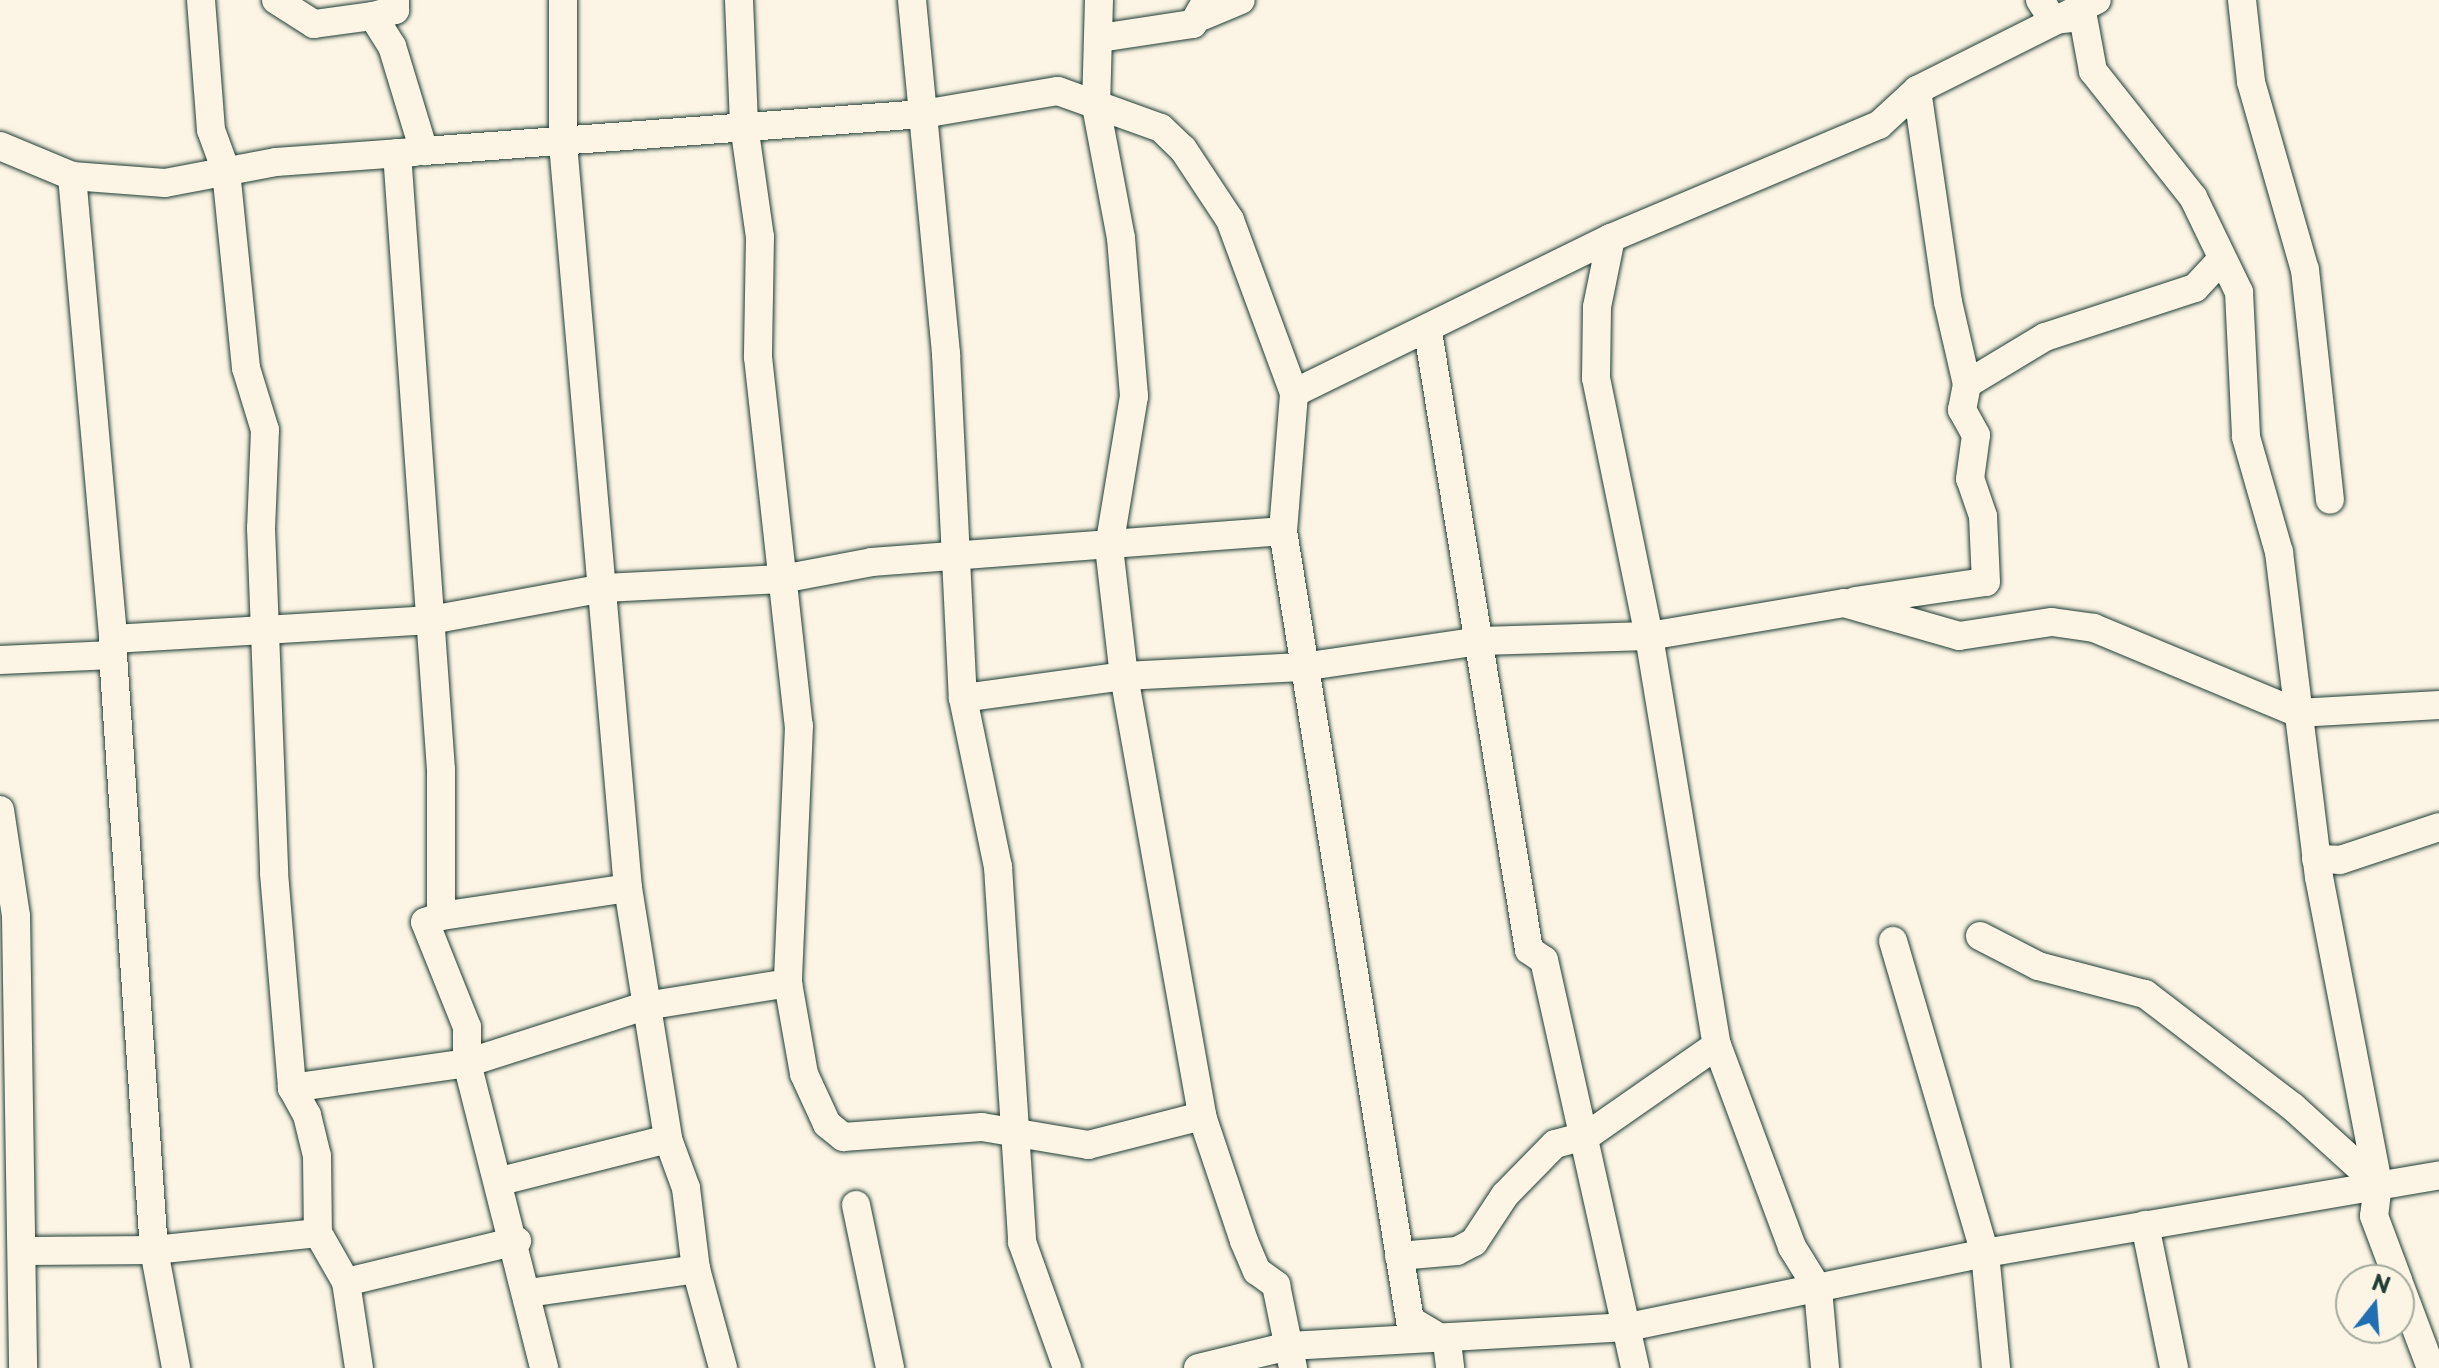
<!DOCTYPE html>
<style>
body{margin:0}
#map{position:relative;width:2439px;height:1368px;overflow:hidden;background:#fcf5e5;font-family:"Playpen Sans",sans-serif}
div>[style]{position:absolute}
.roads{filter:drop-shadow(0 0 2px #1f3d34) drop-shadow(0 0 2px #1f3d34)}
.minor>*{height:28px;margin:-14px;padding:0 14px;transform-origin:14px;border-radius:14px;background:#fcf5e5}
span{translate:-50% -50%;white-space:nowrap;text-align:center;line-height:1.15;-webkit-text-stroke:6px #fcf5e5;paint-order:stroke}
.north{position:absolute;left:2335px;top:1264px;width:80px;height:80px;box-sizing:border-box;background:#fcf5e5;border:2px solid #a4ab9e;border-radius:50%;rotate:17deg;font-size:22px;font-weight:700;line-height:32px;text-align:center;color:#1f3d34}
.north::after{content:'';display:block;margin:auto;width:28px;height:36px;background:#1f6fb2;clip-path:polygon(50% 0,100% 100%,50% 72%,0 100%)}
</style>
<div id="map">
<div class="roads">
<div class="minor">
<i style="left:201px;top:0;width:130px;rotate:85.6deg"></i>
<i style="left:211px;top:130px;width:44px;rotate:69.9deg"></i>
<i style="left:226px;top:171px;width:198px;rotate:84.2deg"></i>
<i style="left:246px;top:368px;width:65px;rotate:73deg"></i>
<i style="left:265px;top:430px;width:98px;rotate:92.3deg"></i>
<i style="left:261px;top:528px;width:345px;rotate:87.8deg"></i>
<i style="left:274px;top:873px;width:216px;rotate:85.2deg"></i>
<i style="left:292px;top:1088px;width:31px;rotate:61deg"></i>
<i style="left:307px;top:1115px;width:42px;rotate:76.3deg"></i>
<i style="left:317px;top:1156px;width:77px;rotate:89.3deg"></i>
<i style="left:318px;top:1233px;width:56px;rotate:60.3deg"></i>
<i style="left:346px;top:1282px;width:87px;rotate:81.4deg"></i>
<i style="left:276px;top:0;width:45px;rotate:32.3deg"></i>
<i style="left:314px;top:24px;width:60px;rotate:-7.7deg"></i>
<i style="left:373px;top:16px;width:36px;rotate:58deg"></i>
<i style="left:392px;top:46px;width:110px;rotate:73.1deg"></i>
<i style="left:424px;top:151px;width:500px;rotate:-4.24deg"></i>
<i style="left:923px;top:114px;width:137px;rotate:-9.7deg"></i>
<i style="left:1058px;top:91px;width:109px;rotate:19.8deg"></i>
<i style="left:1161px;top:128px;width:30px;rotate:44deg"></i>
<i style="left:1183px;top:149px;width:85px;rotate:56.5deg"></i>
<i style="left:1230px;top:220px;width:184px;rotate:69.7deg"></i>
<i style="left:1294px;top:393px;width:353px;rotate:-26.1deg"></i>
<i style="left:1611px;top:238px;width:291px;rotate:-22.9deg"></i>
<i style="left:1879px;top:125px;width:52px;rotate:-42.6deg"></i>
<i style="left:1917px;top:90px;width:201px;rotate:-26.6deg"></i>
<i style="left:563px;top:0;width:144px;rotate:90deg"></i>
<i style="left:563px;top:144px;width:747px;rotate:85.01deg"></i>
<i style="left:628px;top:888px;width:254px;rotate:80.9deg"></i>
<i style="left:668px;top:1139px;width:52px;rotate:69.8deg"></i>
<i style="left:686px;top:1188px;width:82px;rotate:83deg"></i>
<i style="left:696px;top:1269px;width:103px;rotate:74.7deg"></i>
<i style="left:739px;top:0;width:125px;rotate:87.7deg"></i>
<i style="left:744px;top:125px;width:113px;rotate:81.9deg"></i>
<i style="left:760px;top:237px;width:120px;rotate:91deg"></i>
<i style="left:758px;top:357px;width:371px;rotate:83.7deg"></i>
<i style="left:799px;top:726px;width:257px;rotate:92.5deg"></i>
<i style="left:788px;top:983px;width:92px;rotate:80deg"></i>
<i style="left:804px;top:1074px;width:55px;rotate:65.3deg"></i>
<i style="left:827px;top:1124px;width:21px;rotate:39deg"></i>
<i style="left:843px;top:1137px;width:139px;rotate:-4.1deg"></i>
<i style="left:982px;top:1127px;width:108px;rotate:9.6deg"></i>
<i style="left:1088px;top:1145px;width:118px;rotate:-14.3deg"></i>
<i style="left:912px;top:0;width:356px;rotate:84.5deg"></i>
<i style="left:946px;top:354px;width:344px;rotate:87.2deg"></i>
<i style="left:963px;top:698px;width:173px;rotate:78.3deg"></i>
<i style="left:998px;top:867px;width:376px;rotate:86.3deg"></i>
<i style="left:1022px;top:1242px;width:134px;rotate:70.3deg"></i>
<i style="left:1099px;top:0;width:106px;rotate:91.6deg"></i>
<i style="left:1096px;top:106px;width:134px;rotate:79.3deg"></i>
<i style="left:1121px;top:238px;width:159px;rotate:85.3deg"></i>
<i style="left:1134px;top:396px;width:153px;rotate:99.4deg"></i>
<i style="left:1109px;top:547px;width:130px;rotate:83.4deg"></i>
<i style="left:1124px;top:676px;width:447px;rotate:79.9deg"></i>
<i style="left:1202px;top:1116px;width:132px;rotate:71.4deg"></i>
<i style="left:1244px;top:1241px;width:33px;rotate:67deg"></i>
<i style="left:1257px;top:1271px;width:24px;rotate:36deg"></i>
<i style="left:1276px;top:1285px;width:85px;rotate:78.4deg"></i>
<i style="left:2040px;top:0;width:24px;rotate:57deg"></i>
<i style="left:2053px;top:20px;width:30px;rotate:-6deg"></i>
<i style="left:2083px;top:17px;width:55px;rotate:79.5deg"></i>
<i style="left:2093px;top:71px;width:161px;rotate:51.6deg"></i>
<i style="left:2193px;top:197px;width:106px;rotate:64.2deg"></i>
<i style="left:2239px;top:292px;width:145px;rotate:87.2deg"></i>
<i style="left:2246px;top:437px;width:120px;rotate:74deg"></i>
<i style="left:2279px;top:552px;width:327px;rotate:83deg"></i>
<i style="left:2319px;top:877px;width:313px;rotate:79.1deg"></i>
<i style="left:2378px;top:1184px;width:32px;rotate:97deg"></i>
<i style="left:2374px;top:1216px;width:68px;rotate:69.4deg"></i>
<i style="left:2242px;top:0;width:82px;rotate:83.7deg"></i>
<i style="left:2251px;top:82px;width:196px;rotate:74deg"></i>
<i style="left:2305px;top:270px;width:231px;rotate:83.8deg"></i>
<i style="left:373px;top:16px;width:23px;rotate:-15deg"></i>
<i style="left:395px;top:10px;width:10px;rotate:-90deg"></i>
<i style="left:1200px;top:17px;width:44px;rotate:-22.5deg"></i>
<i style="left:1100px;top:38px;width:94px;rotate:-8.6deg"></i>
<i style="left:1193px;top:24px;width:28px;rotate:-60deg"></i>
<i style="left:1917px;top:90px;width:214px;rotate:81.7deg"></i>
<i style="left:1948px;top:302px;width:84px;rotate:77deg"></i>
<i style="left:0;top:146px;width:78px;rotate:22.6deg"></i>
<i style="left:72px;top:176px;width:93px;rotate:4.3deg"></i>
<i style="left:165px;top:183px;width:113px;rotate:-10.7deg"></i>
<i style="left:276px;top:162px;width:139px;rotate:-4.1deg"></i>
<i style="left:397px;top:153px;width:619px;rotate:85.92deg"></i>
<i style="left:441px;top:770px;width:146px;rotate:90deg"></i>
<i style="left:441px;top:916px;width:17px;rotate:159deg"></i>
<i style="left:425px;top:922px;width:113px;rotate:68.2deg"></i>
<i style="left:467px;top:1027px;width:36px;rotate:90deg"></i>
<i style="left:467px;top:1063px;width:315px;rotate:75.8deg"></i>
<i style="left:72px;top:176px;width:465px;rotate:84.9deg"></i>
<i style="left:1611px;top:238px;width:70px;rotate:101.5deg"></i>
<i style="left:1597px;top:307px;width:71px;rotate:90.8deg"></i>
<i style="left:1596px;top:378px;width:263px;rotate:78.4deg"></i>
<i style="left:1649px;top:636px;width:415px;rotate:80.6deg"></i>
<i style="left:1717px;top:1045px;width:215px;rotate:69.6deg"></i>
<i style="left:1792px;top:1247px;width:49px;rotate:58.2deg"></i>
<i style="left:1818px;top:1289px;width:79px;rotate:84.9deg"></i>
<i style="left:1428px;top:332px;width:626px;rotate:80.72deg"></i>
<i style="left:1529px;top:950px;width:18px;rotate:34deg"></i>
<i style="left:1544px;top:960px;width:418px;rotate:77.4deg"></i>
<i style="left:1283px;top:531px;width:799px;rotate:80.86deg"></i>
<i style="left:1410px;top:1320px;width:43px;rotate:30.7deg"></i>
<i style="left:1447px;top:1342px;width:26px;rotate:83deg"></i>
<i style="left:1855px;top:601px;width:132px;rotate:-8.3deg"></i>
<i style="left:1986px;top:582px;width:66px;rotate:-92.6deg"></i>
<i style="left:1983px;top:516px;width:39px;rotate:-109deg"></i>
<i style="left:1970px;top:479px;width:44px;rotate:-82.2deg"></i>
<i style="left:1976px;top:435px;width:29px;rotate:-119deg"></i>
<i style="left:1962px;top:410px;width:26px;rotate:-79deg"></i>
<i style="left:1967px;top:384px;width:91px;rotate:-31.1deg"></i>
<i style="left:2045px;top:337px;width:158px;rotate:-18.1deg"></i>
<i style="left:2195px;top:288px;width:35px;rotate:-47deg"></i>
<i style="left:113px;top:655px;width:596px;rotate:86.06deg"></i>
<i style="left:154px;top:1250px;width:120px;rotate:79.4deg"></i>
<i style="left:0;top:660px;width:113px;rotate:-2.5deg"></i>
<i style="left:113px;top:655px;width:16px;rotate:-90deg"></i>
<i style="left:113px;top:639px;width:319px;rotate:-3.4deg"></i>
<i style="left:431px;top:620px;width:176px;rotate:-10.5deg"></i>
<i style="left:604px;top:588px;width:178px;rotate:-2.9deg"></i>
<i style="left:782px;top:579px;width:92px;rotate:-10.7deg"></i>
<i style="left:872px;top:562px;width:412px;rotate:-4.3deg"></i>
<i style="left:1283px;top:531px;width:138px;rotate:-85.4deg"></i>
<i style="left:963px;top:698px;width:162px;rotate:-7.8deg"></i>
<i style="left:1124px;top:676px;width:178px;rotate:-2.9deg"></i>
<i style="left:1302px;top:667px;width:180px;rotate:-8.3deg"></i>
<i style="left:1480px;top:641px;width:169px;rotate:-1.7deg"></i>
<i style="left:1649px;top:636px;width:198px;rotate:-9.6deg"></i>
<i style="left:1844px;top:603px;width:120px;rotate:16deg"></i>
<i style="left:1959px;top:636px;width:94px;rotate:-8.6deg"></i>
<i style="left:2052px;top:622px;width:42px;rotate:8.1deg"></i>
<i style="left:2094px;top:628px;width:221px;rotate:22.6deg"></i>
<i style="left:2298px;top:713px;width:141px;rotate:-3.2deg"></i>
<i style="left:0;top:810px;width:107px;rotate:81.4deg"></i>
<i style="left:16px;top:916px;width:452px;rotate:89.1deg"></i>
<i style="left:2316px;top:859px;width:24px;rotate:2deg"></i>
<i style="left:2340px;top:860px;width:104px;rotate:-18.4deg"></i>
<i style="left:441px;top:916px;width:189px;rotate:-8.5deg"></i>
<i style="left:1980px;top:936px;width:65px;rotate:27.3deg"></i>
<i style="left:2038px;top:966px;width:111px;rotate:14.7deg"></i>
<i style="left:2145px;top:994px;width:186px;rotate:37.4deg"></i>
<i style="left:2293px;top:1107px;width:115px;rotate:42.2deg"></i>
<i style="left:1893px;top:941px;width:325px;rotate:73.6deg"></i>
<i style="left:1985px;top:1253px;width:116px;rotate:84.5deg"></i>
<i style="left:292px;top:1088px;width:177px;rotate:-8.1deg"></i>
<i style="left:467px;top:1063px;width:187px;rotate:-17.8deg"></i>
<i style="left:645px;top:1006px;width:145px;rotate:-9.1deg"></i>
<i style="left:501px;top:1181px;width:172px;rotate:-14.1deg"></i>
<i style="left:856px;top:1205px;width:167px;rotate:78.2deg"></i>
<i style="left:2145px;top:1225px;width:146px;rotate:78.5deg"></i>
<i style="left:26px;top:1251px;width:128px;rotate:-0.4deg"></i>
<i style="left:154px;top:1250px;width:165px;rotate:-5.9deg"></i>
<i style="left:1399px;top:1256px;width:58px;rotate:-4.9deg"></i>
<i style="left:1457px;top:1251px;width:19px;rotate:-28deg"></i>
<i style="left:1474px;top:1242px;width:56px;rotate:-56.6deg"></i>
<i style="left:1505px;top:1195px;width:71px;rotate:-45.6deg"></i>
<i style="left:1555px;top:1144px;width:34px;rotate:-15deg"></i>
<i style="left:1588px;top:1135px;width:157px;rotate:-34.9deg"></i>
<i style="left:346px;top:1282px;width:176px;rotate:-13.5deg"></i>
<i style="left:2399px;top:1283px;width:91px;rotate:69.4deg"></i>
<i style="left:528px;top:1293px;width:170px;rotate:-8.1deg"></i>
<i style="left:1198px;top:1368px;width:94px;rotate:-13.6deg"></i>
<i style="left:1289px;top:1346px;width:340px;rotate:-3.2deg"></i>
<i style="left:1628px;top:1327px;width:365px;rotate:-11.7deg"></i>
<i style="left:1985px;top:1253px;width:461px;rotate:-9.7deg"></i>
</div>
</div>
<div class="north">N</div>
</div>
